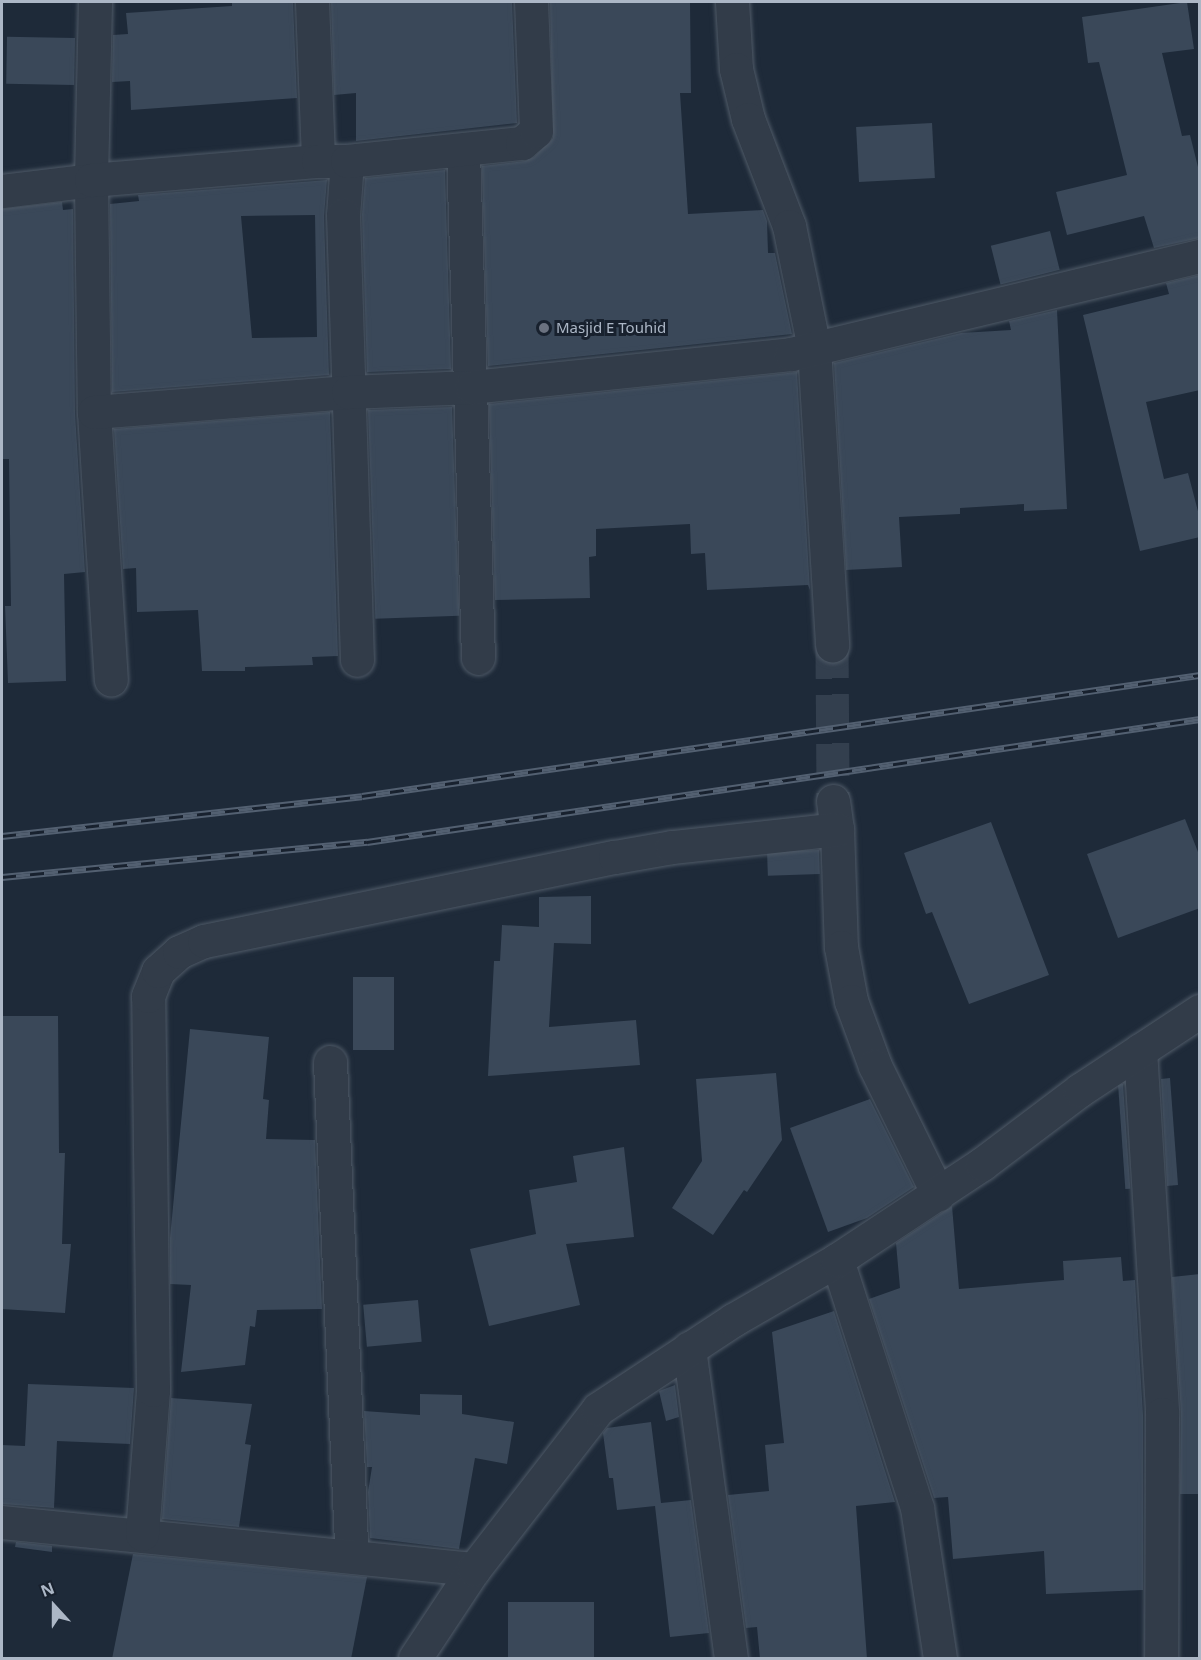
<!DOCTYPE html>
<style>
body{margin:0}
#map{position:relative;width:1201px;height:1660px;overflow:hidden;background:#1e2a39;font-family:"Noto Sans",sans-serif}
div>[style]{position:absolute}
.building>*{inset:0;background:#3a4859;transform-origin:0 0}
.street-tunnel>*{height:33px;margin-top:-16.5px;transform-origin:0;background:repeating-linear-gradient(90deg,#333f4e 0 33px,transparent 0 49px)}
.roads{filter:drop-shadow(0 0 2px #4f5a67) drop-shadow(0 0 2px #4f5a67)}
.street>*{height:33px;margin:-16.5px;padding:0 16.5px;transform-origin:16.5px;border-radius:16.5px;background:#323c49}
.rail>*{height:7px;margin-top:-3.5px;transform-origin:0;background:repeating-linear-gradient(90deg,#18212e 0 14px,#536071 0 28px);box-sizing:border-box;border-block:2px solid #536071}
.dots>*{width:16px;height:16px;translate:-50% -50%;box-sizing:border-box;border:3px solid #18212e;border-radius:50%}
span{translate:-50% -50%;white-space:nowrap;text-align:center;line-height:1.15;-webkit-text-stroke:6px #18212e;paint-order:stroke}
.poi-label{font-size:15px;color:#acb7c6}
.left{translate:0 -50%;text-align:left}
.frame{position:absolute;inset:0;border:3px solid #acb7c6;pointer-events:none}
.north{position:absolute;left:24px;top:1576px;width:60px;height:60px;-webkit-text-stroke:4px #18212e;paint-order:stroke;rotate:339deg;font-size:16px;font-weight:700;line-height:24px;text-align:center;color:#acb7c6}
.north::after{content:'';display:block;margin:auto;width:21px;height:27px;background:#acb7c6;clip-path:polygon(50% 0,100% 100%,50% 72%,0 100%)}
</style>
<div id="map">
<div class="building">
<i style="clip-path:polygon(232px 2px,293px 2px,297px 98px,131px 110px,130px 81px,112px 82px,113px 35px,128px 34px,126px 13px,232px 6px)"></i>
<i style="clip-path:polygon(331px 2px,512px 2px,517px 123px,356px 141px,356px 93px,334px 95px)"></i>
<i style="clip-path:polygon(550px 2px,690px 2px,691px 93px,680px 93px,688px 214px,763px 210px,767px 221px,768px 253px,775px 253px,792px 334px,488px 366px,482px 166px,525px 161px,534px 157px,553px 138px)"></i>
<i style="clip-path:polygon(1187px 2px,1194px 49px,1162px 53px,1182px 136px,1190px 135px,1200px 175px,1200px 238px,1154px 248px,1144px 216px,1067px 235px,1056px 192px,1127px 175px,1099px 62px,1088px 63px,1082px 17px)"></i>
<i style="left:75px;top:38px;width:47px;height:68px;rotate:91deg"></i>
<i style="left:932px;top:123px;width:55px;height:76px;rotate:87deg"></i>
<i style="clip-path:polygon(445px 170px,451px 369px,367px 372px,362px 215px,365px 178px)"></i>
<i style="clip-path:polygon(evenodd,327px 180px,324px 216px,329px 375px,112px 392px,110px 204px,139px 201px,138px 195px,327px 180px,315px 215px,317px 337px,252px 338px,241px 216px,315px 215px)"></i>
<i style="clip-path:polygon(62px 202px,63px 210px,73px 209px,75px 413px,85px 572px,64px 574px,66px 681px,8px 683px,5px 606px,11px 606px,9px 459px,2px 459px,2px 209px)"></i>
<i style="left:1050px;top:231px;width:40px;height:61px;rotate:76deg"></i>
<i style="clip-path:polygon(1200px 275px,1200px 390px,1146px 402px,1164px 479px,1188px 473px,1200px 519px,1200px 537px,1140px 551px,1083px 315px,1169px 294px,1166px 283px)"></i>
<i style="clip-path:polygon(1057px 310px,1067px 509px,1024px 511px,1024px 504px,960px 508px,960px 514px,899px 517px,902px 567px,846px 570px,834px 363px,961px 333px,1011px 330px,1009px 321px)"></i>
<i style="clip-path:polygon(797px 372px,810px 590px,808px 585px,707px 590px,705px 553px,691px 554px,690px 524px,596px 529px,596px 556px,589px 557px,590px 598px,495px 600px,489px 404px)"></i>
<i style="left:452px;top:407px;width:209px;height:84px;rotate:88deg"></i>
<i style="clip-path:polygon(330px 412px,338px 656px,312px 657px,313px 665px,245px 667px,245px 671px,202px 671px,198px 610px,137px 612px,136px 568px,123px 569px,114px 429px)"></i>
<i style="clip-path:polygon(1185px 819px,1200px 857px,1200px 908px,1118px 938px,1087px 854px)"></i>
<i style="clip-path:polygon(991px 822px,1049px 975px,969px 1004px,932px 912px,926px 914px,904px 853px)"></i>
<i style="left:819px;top:850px;width:24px;height:52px;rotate:88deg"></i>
<i style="clip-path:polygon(591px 896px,591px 944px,554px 943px,549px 1027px,636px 1020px,640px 1065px,488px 1076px,494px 961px,500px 961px,502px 925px,539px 927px,539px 897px)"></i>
<i style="left:353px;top:977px;width:41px;height:73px"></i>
<i style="clip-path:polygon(2px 1016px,58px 1016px,59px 1153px,65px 1153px,62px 1244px,71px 1244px,65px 1313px,2px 1309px)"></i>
<i style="clip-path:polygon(190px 1029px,269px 1037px,263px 1099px,269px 1100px,266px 1139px,315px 1140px,322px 1309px,257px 1310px,255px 1327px,250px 1326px,245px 1365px,181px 1372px,191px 1285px,170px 1284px,170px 1238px)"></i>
<i style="clip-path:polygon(776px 1073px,782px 1140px,747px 1192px,744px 1190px,713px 1235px,672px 1208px,702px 1161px,696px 1079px)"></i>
<i style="clip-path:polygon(1170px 1078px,1178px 1185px,1167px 1186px,1161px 1079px)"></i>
<i style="left:1123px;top:1084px;width:105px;height:5px;rotate:86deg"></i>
<i style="clip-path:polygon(870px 1099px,914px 1187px,867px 1218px,828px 1232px,790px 1128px)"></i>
<i style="clip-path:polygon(624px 1147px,634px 1237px,566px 1244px,580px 1305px,489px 1326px,470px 1249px,536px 1234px,529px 1190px,577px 1182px,573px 1156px)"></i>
<i style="clip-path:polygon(952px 1206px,959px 1289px,1064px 1280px,1063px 1261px,1121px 1257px,1123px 1281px,1135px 1280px,1143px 1415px,1143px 1590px,1046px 1594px,1044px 1551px,953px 1559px,948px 1497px,934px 1498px,869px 1299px,900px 1288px,896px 1243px)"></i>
<i style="clip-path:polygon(1200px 1274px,1200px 1494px,1180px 1494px,1181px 1413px,1172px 1277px)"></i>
<i style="left:418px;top:1300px;width:42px;height:55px;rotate:85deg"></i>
<i style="clip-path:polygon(834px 1311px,895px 1502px,856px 1506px,867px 1659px,760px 1659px,757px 1627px,746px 1628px,728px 1495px,769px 1491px,765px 1445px,784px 1443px,772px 1332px)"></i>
<i style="clip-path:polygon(28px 1384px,134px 1388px,130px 1444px,57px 1441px,54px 1508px,2px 1504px,2px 1445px,25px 1446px)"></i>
<i style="clip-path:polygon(675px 1385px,679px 1417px,666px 1421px,659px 1391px)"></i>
<i style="clip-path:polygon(420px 1394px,462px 1395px,462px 1414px,514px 1422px,507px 1464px,475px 1458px,459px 1549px,370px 1538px,368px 1492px,372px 1467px,367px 1467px,364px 1411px,420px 1415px)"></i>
<i style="clip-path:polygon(171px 1398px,252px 1404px,245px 1444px,251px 1445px,239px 1527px,162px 1519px)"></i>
<i style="clip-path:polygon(651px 1422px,661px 1503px,691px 1500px,709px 1633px,670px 1637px,655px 1506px,617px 1510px,613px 1478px,609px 1478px,603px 1433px,607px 1428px)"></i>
<i style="clip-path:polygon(16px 1542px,52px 1546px,52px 1552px,15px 1547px)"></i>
<i style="clip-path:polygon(133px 1554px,367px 1577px,351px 1659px,112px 1659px)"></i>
<i style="left:508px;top:1602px;width:86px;height:57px"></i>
</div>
<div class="street-tunnel">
<i style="left:832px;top:645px;width:156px;rotate:89.6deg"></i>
</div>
<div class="roads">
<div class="street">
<i style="left:95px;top:2px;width:178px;rotate:91.3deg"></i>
<i style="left:91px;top:180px;width:232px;rotate:89.3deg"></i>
<i style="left:94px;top:412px;width:268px;rotate:86.4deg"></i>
<i style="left:312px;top:2px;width:159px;rotate:87.8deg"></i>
<i style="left:732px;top:2px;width:67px;rotate:86.6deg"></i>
<i style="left:736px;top:69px;width:51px;rotate:76.5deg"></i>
<i style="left:748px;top:119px;width:115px;rotate:69deg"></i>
<i style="left:789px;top:226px;width:125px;rotate:78.4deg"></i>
<i style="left:814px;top:348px;width:298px;rotate:86.5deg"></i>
<i style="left:463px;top:150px;width:508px;rotate:88.31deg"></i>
<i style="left:347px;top:161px;width:54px;rotate:94.2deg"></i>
<i style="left:343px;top:215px;width:445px;rotate:88.2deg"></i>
<i style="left:2px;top:191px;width:90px;rotate:-7deg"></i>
<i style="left:91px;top:180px;width:228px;rotate:-4.8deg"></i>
<i style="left:318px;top:161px;width:29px"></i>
<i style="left:347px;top:161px;width:176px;rotate:-5.9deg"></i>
<i style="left:522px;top:143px;width:18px;rotate:-41deg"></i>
<i style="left:536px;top:131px;width:129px;rotate:-92.2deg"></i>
<i style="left:94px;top:412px;width:255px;rotate:-4.5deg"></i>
<i style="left:348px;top:392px;width:124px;rotate:-2.3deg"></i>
<i style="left:472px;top:387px;width:321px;rotate:-5.9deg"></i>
<i style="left:791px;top:354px;width:421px;rotate:-13.5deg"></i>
<i style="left:833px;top:801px;width:28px;rotate:82deg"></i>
<i style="left:837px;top:829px;width:118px;rotate:88.1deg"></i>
<i style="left:841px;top:947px;width:55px;rotate:79.5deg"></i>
<i style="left:851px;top:1001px;width:69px;rotate:69.7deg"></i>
<i style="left:875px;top:1066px;width:143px;rotate:63.8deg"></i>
<i style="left:1140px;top:1050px;width:365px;rotate:86.5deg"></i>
<i style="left:1162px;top:1414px;width:244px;rotate:90.2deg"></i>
<i style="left:330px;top:1062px;width:494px;rotate:87.5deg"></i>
<i style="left:837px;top:1260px;width:261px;rotate:72.1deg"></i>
<i style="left:917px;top:1508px;width:152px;rotate:81.3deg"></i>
<i style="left:689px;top:1348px;width:313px;rotate:82.3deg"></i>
<i style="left:2px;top:1522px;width:474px;rotate:5.7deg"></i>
<i style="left:142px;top:1534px;width:144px;rotate:-85.6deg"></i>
<i style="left:153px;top:1390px;width:394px;rotate:-90.7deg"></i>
<i style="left:148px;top:996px;width:27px;rotate:-68deg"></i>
<i style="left:158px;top:971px;width:28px;rotate:-42deg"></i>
<i style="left:179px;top:952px;width:27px;rotate:-24deg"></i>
<i style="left:204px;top:941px;width:419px;rotate:-11.6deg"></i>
<i style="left:615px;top:857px;width:58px;rotate:-10deg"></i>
<i style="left:672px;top:847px;width:166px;rotate:-6.2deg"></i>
<i style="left:415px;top:1658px;width:107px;rotate:-56.5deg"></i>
<i style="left:474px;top:1569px;width:202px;rotate:-52.2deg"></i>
<i style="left:598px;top:1409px;width:162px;rotate:-33.4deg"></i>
<i style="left:733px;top:1320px;width:120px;rotate:-30deg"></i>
<i style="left:837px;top:1260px;width:174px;rotate:-33.5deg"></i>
<i style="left:982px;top:1164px;width:123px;rotate:-37.1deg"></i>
<i style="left:1080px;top:1090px;width:144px;rotate:-33.4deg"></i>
</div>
</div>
<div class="rail">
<i style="left:2px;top:836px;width:362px;rotate:-6.3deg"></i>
<i style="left:362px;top:796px;width:847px;rotate:-8.22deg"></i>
<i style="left:2px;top:877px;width:367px;rotate:-5.5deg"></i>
<i style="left:367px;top:842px;width:842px;rotate:-8.4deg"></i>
</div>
<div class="dots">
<i style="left:544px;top:328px;background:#6b7280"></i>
</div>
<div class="poi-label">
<span class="left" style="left:556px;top:328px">Masjid E Touhid</span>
</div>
<div class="frame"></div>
<div class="north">N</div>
</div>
